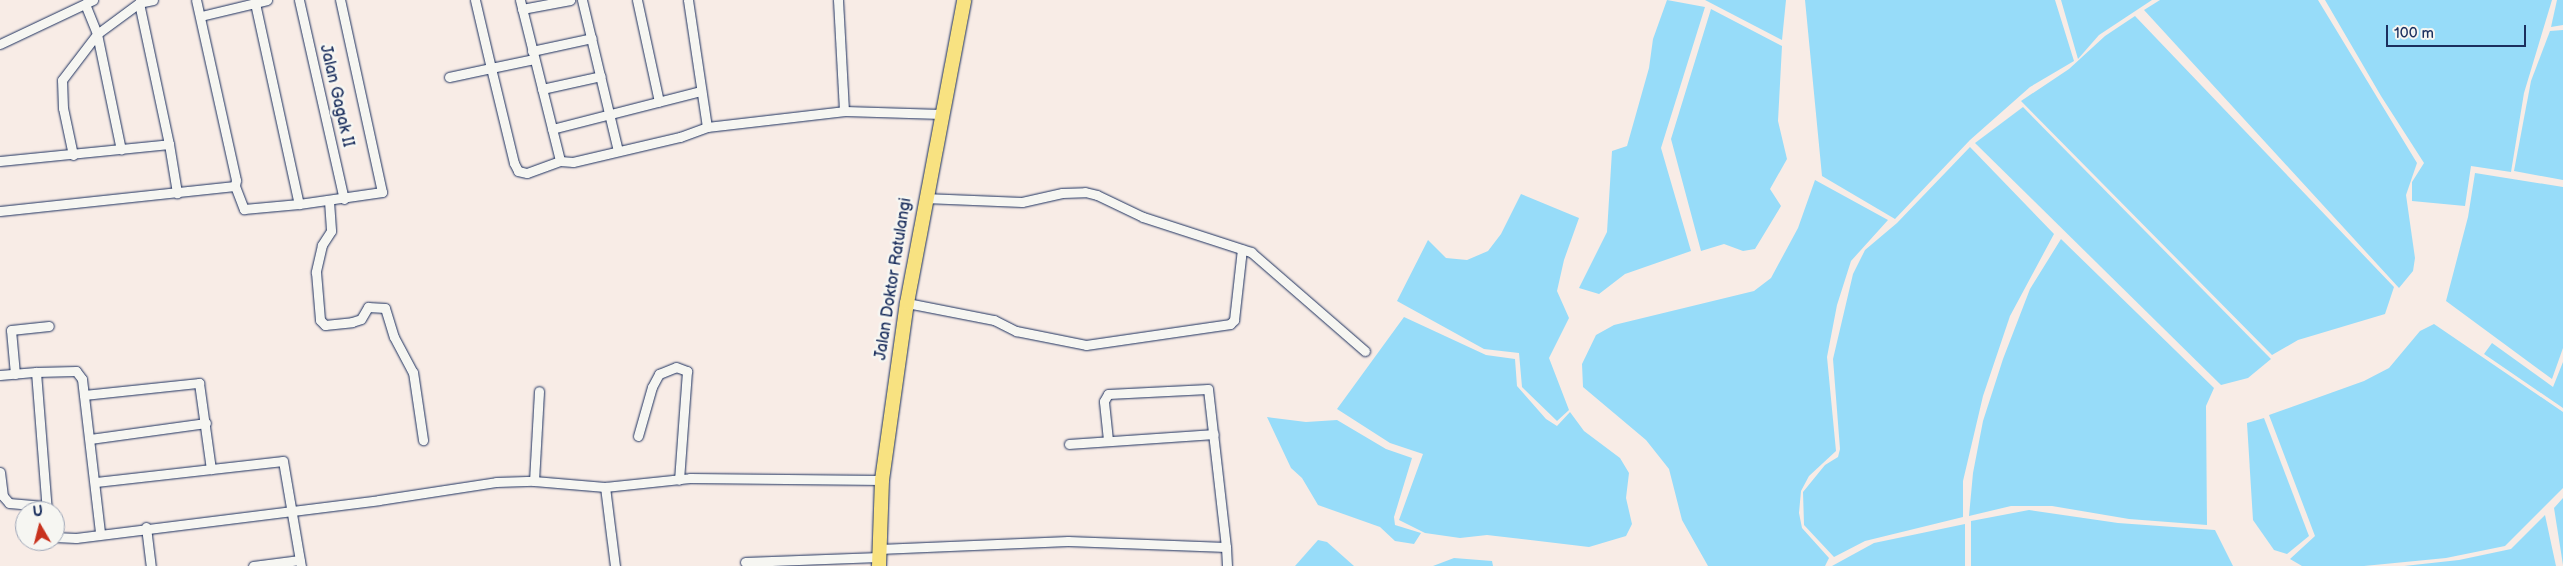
<!DOCTYPE html>
<style>
body{margin:0}
#map{position:relative;width:2563px;height:566px;overflow:hidden;background:#f8ece6;font-family:"Balsamiq Sans",sans-serif}
div>[style]{position:absolute}
.water>*{inset:0;background:#97dcf9}
.roads{filter:drop-shadow(0 0 1px #1b2f5e) drop-shadow(0 0 1px #1b2f5e)}
.minor>*{height:9px;margin:-4.5px;padding:0 4.5px;transform-origin:4.5px;border-radius:4.5px;background:#f6f6f2}
.highway>*{height:14px;margin:-7px;padding:0 7px;transform-origin:7px;border-radius:7px;background:#f8e281}
span{translate:-50% -50%;white-space:nowrap;text-align:center;line-height:1.15;-webkit-text-stroke:5px #f6f6f2;paint-order:stroke}
.street-label{font-size:16px;color:#1b2f5e}
.north{position:absolute;left:15px;top:501px;width:50px;height:50px;box-sizing:border-box;background:#f6f6f2;border:1px solid #9ea6b7;border-radius:50%;rotate:352deg;font-size:14px;font-weight:700;line-height:20px;text-align:center;color:#1b2f5e}
.north::after{content:'';display:block;margin:auto;width:18px;height:22px;background:#c8321e;clip-path:polygon(50% 0,100% 100%,50% 72%,0 100%)}
.scale{position:absolute;left:2386px;top:25px;width:140px;height:22px;box-sizing:border-box;border:2px solid #1b2f5e;border-top:0;padding-left:6px;font-size:15px;line-height:18px;white-space:nowrap;color:#1b2f5e;-webkit-text-stroke:4px #f6f6f2;paint-order:stroke}
</style>
<div id="map">
<div class="water">
<i style="clip-path:polygon(1667px 0,1705px 7px,1661px 148px,1691px 251px,1625px 274px,1599px 294px,1579px 288px,1607px 232px,1612px 151px,1627px 146px,1649px 68px,1653px 39px)"></i>
<i style="clip-path:polygon(1705px 0,1786px 0,1782px 40px)"></i>
<i style="clip-path:polygon(1805px 0,2055px 0,2074px 61px,2030px 87px,1970px 140px,1895px 219px,1822px 176px)"></i>
<i style="clip-path:polygon(2061px 0,2152px 0,2099px 35px,2078px 59px)"></i>
<i style="clip-path:polygon(2160px 0,2318px 0,2417px 163px,2406px 195px,2415px 258px,2413px 271px,2399px 288px,2144px 10px)"></i>
<i style="clip-path:polygon(2325px 0,2552px 0,2524px 93px,2511px 172px,2471px 166px,2465px 206px,2412px 201px,2412px 182px,2424px 163px,2381px 96px)"></i>
<i style="clip-path:polygon(2557px 0,2563px 0,2563px 25px,2551px 27px)"></i>
<i style="clip-path:polygon(1711px 9px,1782px 46px,1778px 121px,1787px 159px,1770px 189px,1781px 206px,1755px 249px,1743px 251px,1724px 244px,1701px 251px,1671px 139px)"></i>
<i style="clip-path:polygon(2135px 16px,2394px 287px,2385px 314px,2298px 340px,2272px 355px,2021px 101px,2069px 69px,2105px 36px)"></i>
<i style="clip-path:polygon(2563px 30px,2563px 180px,2514px 171px,2531px 81px,2550px 31px)"></i>
<i style="clip-path:polygon(2023px 107px,2271px 359px,2248px 378px,2221px 385px,1975px 143px)"></i>
<i style="clip-path:polygon(1970px 147px,2054px 234px,2010px 316px,1983px 396px,1963px 481px,1963px 517px,1865px 541px,1834px 557px,1804px 525px,1803px 492px,1825px 465px,1838px 457px,1840px 449px,1833px 359px,1853px 274px,1865px 250px,1897px 223px)"></i>
<i style="clip-path:polygon(2475px 173px,2563px 187px,2563px 348px,2552px 379px,2446px 301px,2468px 217px)"></i>
<i style="clip-path:polygon(1815px 180px,1888px 220px,1851px 261px,1837px 305px,1827px 357px,1836px 451px,1809px 476px,1801px 491px,1799px 513px,1802px 528px,1829px 558px,1825px 566px,1708px 566px,1682px 520px,1669px 469px,1646px 440px,1583px 387px,1582px 364px,1596px 335px,1614px 325px,1754px 291px,1771px 278px,1798px 228px)"></i>
<i style="clip-path:polygon(1521px 194px,1579px 218px,1564px 260px,1557px 291px,1569px 318px,1549px 358px,1569px 410px,1557px 421px,1522px 387px,1519px 353px,1484px 349px,1397px 301px,1428px 240px,1446px 258px,1467px 260px,1488px 251px,1501px 234px)"></i>
<i style="clip-path:polygon(2061px 239px,2214px 388px,2206px 406px,2207px 525px,2129px 519px,2052px 506px,2011px 506px,1969px 516px,1973px 473px,1983px 421px,2003px 359px,2030px 289px)"></i>
<i style="clip-path:polygon(1404px 317px,1486px 355px,1515px 359px,1517px 386px,1546px 419px,1557px 426px,1570px 412px,1584px 431px,1620px 458px,1629px 473px,1626px 498px,1632px 524px,1626px 536px,1589px 547px,1487px 535px,1460px 538px,1425px 533px,1399px 520px,1423px 454px,1390px 443px,1337px 409px)"></i>
<i style="clip-path:polygon(2434px 324px,2563px 412px,2563px 488px,2505px 546px,2446px 558px,2364px 566px,2302px 566px,2290px 559px,2315px 536px,2269px 415px,2364px 381px,2389px 368px,2420px 331px)"></i>
<i style="clip-path:polygon(2492px 343px,2553px 387px,2563px 362px,2563px 408px,2484px 354px)"></i>
<i style="clip-path:polygon(1267px 417px,1306px 422px,1337px 420px,1386px 449px,1412px 458px,1394px 517px,1395px 525px,1421px 533px,1414px 544px,1395px 541px,1380px 527px,1318px 505px,1302px 478px,1291px 468px)"></i>
<i style="clip-path:polygon(2264px 418px,2309px 536px,2287px 554px,2274px 550px,2253px 520px,2247px 423px)"></i>
<i style="clip-path:polygon(2563px 498px,2563px 565px,2554px 508px)"></i>
<i style="clip-path:polygon(2029px 510px,2118px 523px,2215px 530px,2233px 566px,1971px 566px,1971px 521px)"></i>
<i style="clip-path:polygon(2545px 515px,2556px 566px,2404px 566px,2459px 560px,2511px 549px)"></i>
<i style="clip-path:polygon(1965px 524px,1965px 566px,1832px 566px,1874px 543px)"></i>
<i style="clip-path:polygon(1318px 540px,1327px 542px,1354px 566px,1295px 566px)"></i>
<i style="clip-path:polygon(1454px 558px,1492px 561px,1493px 566px,1433px 566px)"></i>
</div>
<div class="roads">
<div class="minor">
<i style="left:153px;top:0;width:14px;rotate:168deg"></i>
<i style="left:139px;top:3px;width:144px;rotate:78deg"></i>
<i style="left:299px;top:0;width:204px;rotate:77.3deg"></i>
<i style="left:475px;top:0;width:70px;rotate:76.8deg"></i>
<i style="left:491px;top:68px;width:44px;rotate:-11.8deg"></i>
<i style="left:520px;top:0;width:166px;rotate:76deg"></i>
<i style="left:582px;top:0;width:155px;rotate:76.6deg"></i>
<i style="left:637px;top:0;width:104px;rotate:77.8deg"></i>
<i style="left:688px;top:0;width:128px;rotate:81.5deg"></i>
<i style="left:707px;top:127px;width:139px;rotate:-6.6deg"></i>
<i style="left:845px;top:111px;width:96px;rotate:1.8deg"></i>
<i style="left:838px;top:0;width:111px;rotate:86.9deg"></i>
<i style="left:255px;top:3px;width:206px;rotate:77.7deg"></i>
<i style="left:299px;top:204px;width:84px;rotate:-8.2deg"></i>
<i style="left:382px;top:192px;width:197px;rotate:-102.3deg"></i>
<i style="left:85px;top:4px;width:32px;rotate:68deg"></i>
<i style="left:97px;top:34px;width:118px;rotate:78.3deg"></i>
<i style="left:522px;top:9px;width:49px;rotate:-10.6deg"></i>
<i style="left:201px;top:16px;width:68px;rotate:-13.6deg"></i>
<i style="left:0;top:44px;width:103px;rotate:-25.3deg"></i>
<i style="left:532px;top:51px;width:61px;rotate:-12.2deg"></i>
<i style="left:449px;top:77px;width:43px;rotate:-12.1deg"></i>
<i style="left:491px;top:68px;width:98px;rotate:76.4deg"></i>
<i style="left:514px;top:163px;width:9px;rotate:63deg"></i>
<i style="left:518px;top:171px;width:9px;rotate:13deg"></i>
<i style="left:527px;top:173px;width:35px;rotate:-20deg"></i>
<i style="left:560px;top:161px;width:13px;rotate:4deg"></i>
<i style="left:573px;top:162px;width:110px;rotate:-13.2deg"></i>
<i style="left:680px;top:137px;width:29px;rotate:-20deg"></i>
<i style="left:542px;top:89px;width:60px;rotate:-12.4deg"></i>
<i style="left:552px;top:129px;width:154px;rotate:-14.3deg"></i>
<i style="left:73px;top:155px;width:48px;rotate:-102deg"></i>
<i style="left:63px;top:108px;width:28px;rotate:-92deg"></i>
<i style="left:62px;top:80px;width:58px;rotate:-52.7deg"></i>
<i style="left:97px;top:34px;width:52px;rotate:-36.4deg"></i>
<i style="left:0;top:161px;width:170px;rotate:-5.7deg"></i>
<i style="left:169px;top:144px;width:50px;rotate:80.7deg"></i>
<i style="left:235px;top:186px;width:25px;rotate:69deg"></i>
<i style="left:244px;top:209px;width:55px;rotate:-5.2deg"></i>
<i style="left:924px;top:198px;width:98px;rotate:2.3deg"></i>
<i style="left:1022px;top:202px;width:41px;rotate:-12.7deg"></i>
<i style="left:1062px;top:193px;width:23px;rotate:-2deg"></i>
<i style="left:1085px;top:192px;width:12px;rotate:14deg"></i>
<i style="left:1097px;top:195px;width:51px;rotate:25.6deg"></i>
<i style="left:1143px;top:217px;width:114px;rotate:18deg"></i>
<i style="left:1251px;top:252px;width:151px;rotate:41deg"></i>
<i style="left:329px;top:201px;width:30px;rotate:86deg"></i>
<i style="left:331px;top:231px;width:17px;rotate:123deg"></i>
<i style="left:322px;top:245px;width:28px;rotate:103deg"></i>
<i style="left:316px;top:272px;width:48px;rotate:85.2deg"></i>
<i style="left:320px;top:320px;width:7px;rotate:45deg"></i>
<i style="left:325px;top:325px;width:27px;rotate:-6deg"></i>
<i style="left:352px;top:322px;width:9px;rotate:-18deg"></i>
<i style="left:361px;top:319px;width:14px;rotate:-60deg"></i>
<i style="left:368px;top:307px;width:17px;rotate:3deg"></i>
<i style="left:385px;top:308px;width:30px;rotate:73deg"></i>
<i style="left:394px;top:337px;width:40px;rotate:62deg"></i>
<i style="left:413px;top:372px;width:69px;rotate:81.6deg"></i>
<i style="left:0;top:211px;width:236px;rotate:-6.1deg"></i>
<i style="left:235px;top:186px;width:6px;rotate:-81deg"></i>
<i style="left:236px;top:180px;width:184px;rotate:-102.5deg"></i>
<i style="left:907px;top:303px;width:89px;rotate:11.1deg"></i>
<i style="left:994px;top:320px;width:25px;rotate:27deg"></i>
<i style="left:1016px;top:331px;width:71px;rotate:11.3deg"></i>
<i style="left:1086px;top:345px;width:146px;rotate:-8.3deg"></i>
<i style="left:1230px;top:324px;width:6px;rotate:-45deg"></i>
<i style="left:1234px;top:320px;width:71px;rotate:-83.6deg"></i>
<i style="left:36px;top:372px;width:40px;rotate:-1.4deg"></i>
<i style="left:76px;top:371px;width:10px;rotate:53deg"></i>
<i style="left:82px;top:379px;width:155px;rotate:83.3deg"></i>
<i style="left:15px;top:374px;width:44px;rotate:-95.2deg"></i>
<i style="left:11px;top:330px;width:38px;rotate:-6deg"></i>
<i style="left:0;top:375px;width:36px;rotate:-5deg"></i>
<i style="left:36px;top:372px;width:139px;rotate:85.5deg"></i>
<i style="left:84px;top:395px;width:116px;rotate:-6deg"></i>
<i style="left:199px;top:383px;width:87px;rotate:82.1deg"></i>
<i style="left:638px;top:436px;width:51px;rotate:-74.1deg"></i>
<i style="left:652px;top:387px;width:15px;rotate:-62deg"></i>
<i style="left:659px;top:374px;width:18px;rotate:-22deg"></i>
<i style="left:676px;top:367px;width:12px;rotate:20deg"></i>
<i style="left:687px;top:371px;width:109px;rotate:94.2deg"></i>
<i style="left:90px;top:439px;width:117px;rotate:-7.9deg"></i>
<i style="left:1108px;top:440px;width:39px;rotate:-96deg"></i>
<i style="left:1104px;top:401px;width:8px;rotate:-60deg"></i>
<i style="left:1108px;top:394px;width:100px;rotate:-2.9deg"></i>
<i style="left:1208px;top:389px;width:159px;rotate:83.5deg"></i>
<i style="left:1069px;top:444px;width:145px;rotate:-3.9deg"></i>
<i style="left:0;top:472px;width:24px;rotate:83deg"></i>
<i style="left:3px;top:496px;width:9px;rotate:49deg"></i>
<i style="left:9px;top:503px;width:38px;rotate:5deg"></i>
<i style="left:534px;top:481px;width:90px;rotate:-86.8deg"></i>
<i style="left:96px;top:482px;width:188px;rotate:-6.4deg"></i>
<i style="left:283px;top:461px;width:107px;rotate:80.3deg"></i>
<i style="left:605px;top:487px;width:80px;rotate:82.8deg"></i>
<i style="left:146px;top:527px;width:39px;rotate:83deg"></i>
<i style="left:55px;top:537px;width:21px;rotate:3deg"></i>
<i style="left:76px;top:538px;width:305px;rotate:-7.1deg"></i>
<i style="left:379px;top:500px;width:118px;rotate:-8.7deg"></i>
<i style="left:496px;top:482px;width:38px;rotate:-2deg"></i>
<i style="left:534px;top:481px;width:71px;rotate:4.8deg"></i>
<i style="left:605px;top:487px;width:85px;rotate:-6deg"></i>
<i style="left:690px;top:478px;width:192px;rotate:0.6deg"></i>
<i style="left:879px;top:549px;width:189px;rotate:-2.4deg"></i>
<i style="left:1068px;top:541px;width:158px;rotate:2.2deg"></i>
<i style="left:1226px;top:547px;width:19px;rotate:87deg"></i>
<i style="left:745px;top:562px;width:134px;rotate:-2.1deg"></i>
<i style="left:253px;top:566px;width:47px;rotate:-7.3deg"></i>
</div>
<div class="highway">
<i style="left:879px;top:566px;width:86px;rotate:-88deg"></i>
<i style="left:882px;top:480px;width:179px;rotate:-82deg"></i>
<i style="left:907px;top:303px;width:308px;rotate:-79.3deg"></i>
</div>
</div>
<div class="street-label">
<span style="left:336px;top:96px;rotate:77deg">Jalan Gagak II</span>
<span style="left:894px;top:279px;rotate:-81deg">Jalan Doktor Ratulangi</span>
</div>
<div class="north">U</div>
<div class="scale">100 m</div>
</div>
